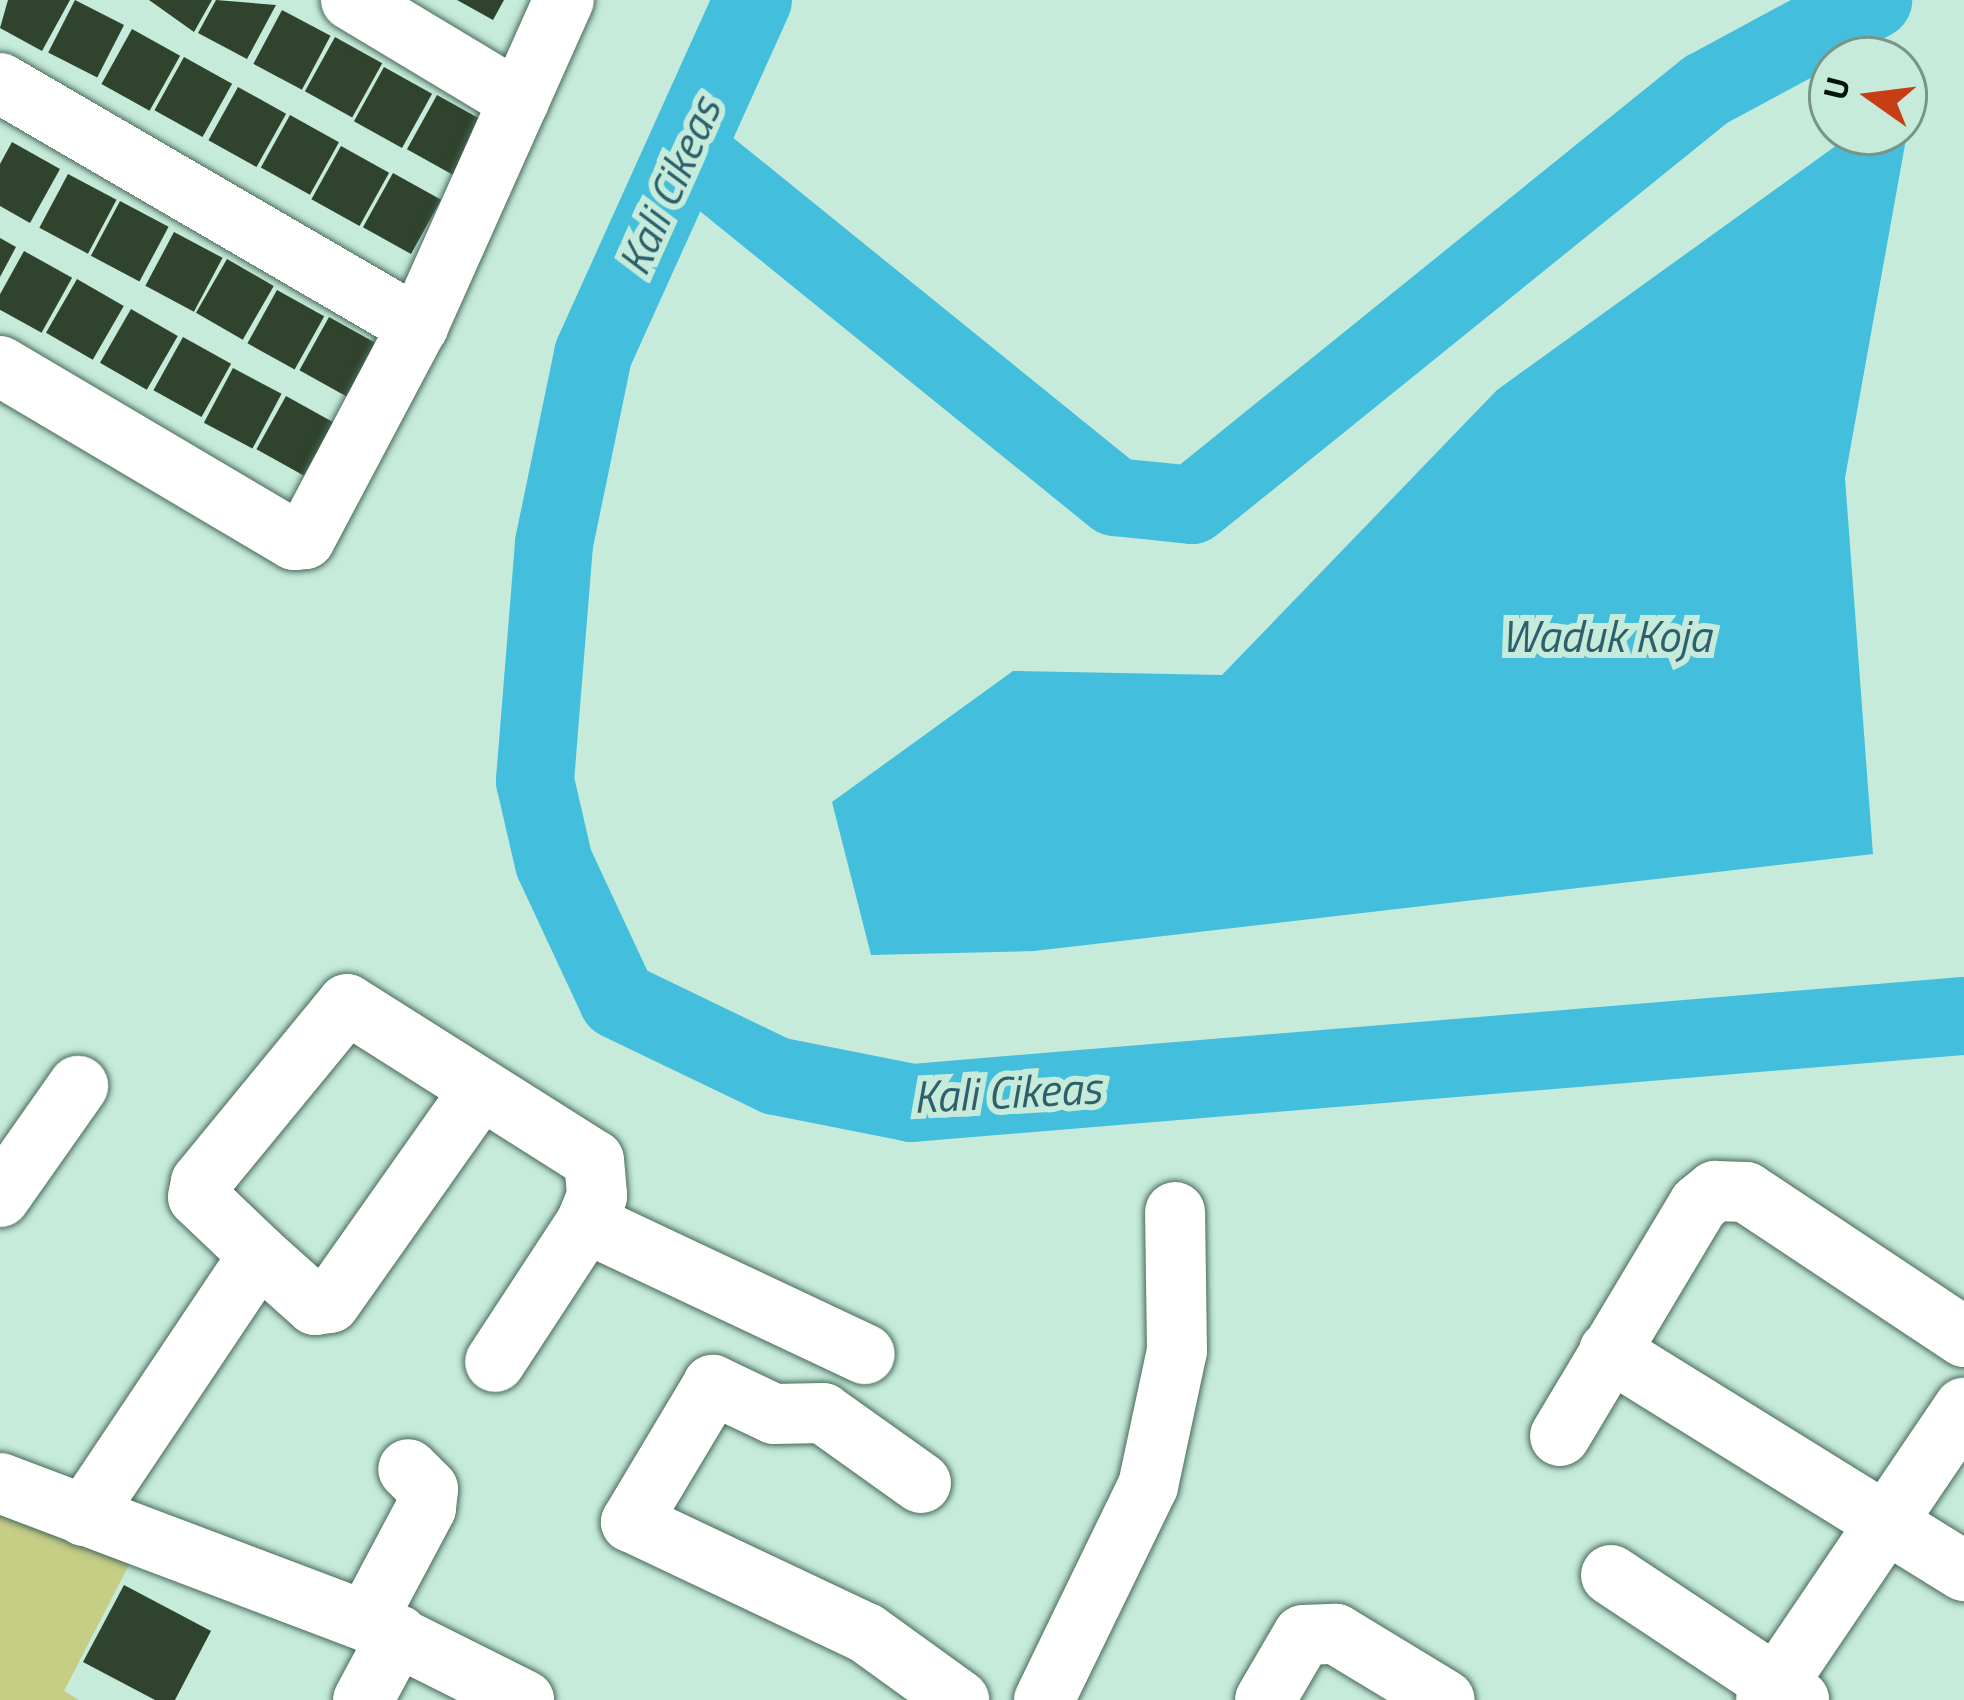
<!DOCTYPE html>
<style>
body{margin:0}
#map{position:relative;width:1964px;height:1700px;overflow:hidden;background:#c6ebda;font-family:"Titillium Web",sans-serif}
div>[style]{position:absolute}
.green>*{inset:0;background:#c6cd85}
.water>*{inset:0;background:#43bfdd}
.river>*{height:78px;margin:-39px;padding:0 39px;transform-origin:39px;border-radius:39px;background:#43bfdd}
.building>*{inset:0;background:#30432c;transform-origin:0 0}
.roads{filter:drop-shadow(0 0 3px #486a5b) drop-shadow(0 0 3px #486a5b)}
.minor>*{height:60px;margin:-30px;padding:0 30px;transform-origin:30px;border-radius:30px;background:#fff}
span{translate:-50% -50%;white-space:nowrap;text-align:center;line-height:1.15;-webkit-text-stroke:12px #c6ebda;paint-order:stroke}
.water-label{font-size:45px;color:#2d5f6c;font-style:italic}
.north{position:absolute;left:1808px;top:36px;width:120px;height:120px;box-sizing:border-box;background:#c6ebda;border:3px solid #799488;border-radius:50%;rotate:284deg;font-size:33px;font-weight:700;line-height:48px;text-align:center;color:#05120c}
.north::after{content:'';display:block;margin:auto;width:42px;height:54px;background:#c73e16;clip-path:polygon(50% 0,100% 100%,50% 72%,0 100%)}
</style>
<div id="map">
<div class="green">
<i style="clip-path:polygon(0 1508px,134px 1555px,64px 1691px,79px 1700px,0 1700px)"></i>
</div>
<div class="water">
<i style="clip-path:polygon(1915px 89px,1845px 478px,1873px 854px,1034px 951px,871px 955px,832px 802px,1013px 671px,1222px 675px,1497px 390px,1855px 132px,1904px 132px,1904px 97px)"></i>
</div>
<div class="river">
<i style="left:753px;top:0;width:389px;rotate:114.3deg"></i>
<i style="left:593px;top:355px;width:193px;rotate:101.7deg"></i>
<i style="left:554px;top:544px;width:238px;rotate:94.6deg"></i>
<i style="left:535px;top:781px;width:84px;rotate:77deg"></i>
<i style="left:554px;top:863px;width:151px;rotate:65deg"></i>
<i style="left:618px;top:1000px;width:175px;rotate:25.7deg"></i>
<i style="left:776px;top:1076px;width:139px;rotate:11.2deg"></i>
<i style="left:912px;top:1103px;width:1056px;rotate:-4.73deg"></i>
<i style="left:690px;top:153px;width:547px;rotate:38.99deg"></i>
<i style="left:1115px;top:497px;width:77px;rotate:5.9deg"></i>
<i style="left:1192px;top:505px;width:661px;rotate:-38.92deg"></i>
<i style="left:1706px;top:90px;width:190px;rotate:-28.3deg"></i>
</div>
<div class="building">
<i style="clip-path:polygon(8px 0,70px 0,42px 51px,0 28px)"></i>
<i style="left:75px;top:0;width:55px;height:59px;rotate:27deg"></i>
<i style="clip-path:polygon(149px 0,212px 0,194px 32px)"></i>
<i style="clip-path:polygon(216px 0,276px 5px,247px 59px,198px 33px)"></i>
<i style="clip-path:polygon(457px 0,504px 0,493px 20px)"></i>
<i style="left:282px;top:10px;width:55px;height:61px;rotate:28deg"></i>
<i style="left:132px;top:29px;width:55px;height:63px;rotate:29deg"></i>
<i style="left:335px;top:37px;width:54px;height:62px;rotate:29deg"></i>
<i style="left:184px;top:57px;width:55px;height:61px;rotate:29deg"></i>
<i style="left:384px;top:67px;width:55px;height:62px;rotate:29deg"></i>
<i style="left:238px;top:87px;width:55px;height:61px;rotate:29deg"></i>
<i style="left:437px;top:95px;width:55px;height:62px;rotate:29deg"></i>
<i style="left:290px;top:115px;width:56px;height:60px;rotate:29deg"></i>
<i style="clip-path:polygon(12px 142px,60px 169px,30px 223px,0 206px,0 164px)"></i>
<i style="left:341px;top:146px;width:55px;height:61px;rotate:29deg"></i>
<i style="left:393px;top:173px;width:55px;height:62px;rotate:29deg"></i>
<i style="left:68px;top:174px;width:55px;height:61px;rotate:28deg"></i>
<i style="left:120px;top:201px;width:55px;height:62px;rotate:28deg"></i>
<i style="left:174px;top:232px;width:55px;height:61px;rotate:28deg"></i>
<i style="clip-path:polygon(0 238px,16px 247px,0 277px)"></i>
<i style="left:24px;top:251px;width:55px;height:63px;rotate:29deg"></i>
<i style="left:227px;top:259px;width:54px;height:62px;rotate:30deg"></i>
<i style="left:77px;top:279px;width:54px;height:62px;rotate:30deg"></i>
<i style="left:277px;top:290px;width:54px;height:61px;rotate:29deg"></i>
<i style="left:131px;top:309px;width:54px;height:62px;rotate:30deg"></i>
<i style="left:329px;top:317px;width:55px;height:61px;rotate:29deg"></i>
<i style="left:183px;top:337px;width:55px;height:61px;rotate:29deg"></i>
<i style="left:233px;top:368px;width:55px;height:62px;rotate:28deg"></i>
<i style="left:286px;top:396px;width:54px;height:61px;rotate:29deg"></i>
<i style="clip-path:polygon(124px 1585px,211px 1631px,175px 1700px,155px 1700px,83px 1662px)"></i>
</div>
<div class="roads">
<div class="minor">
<i style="left:351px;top:0;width:196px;rotate:31deg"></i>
<i style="left:0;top:83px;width:484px;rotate:30.2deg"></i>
<i style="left:0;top:366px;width:342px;rotate:30.6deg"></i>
<i style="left:294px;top:540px;width:11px;rotate:-5deg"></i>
<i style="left:305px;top:539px;width:241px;rotate:-62.1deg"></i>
<i style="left:418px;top:326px;width:357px;rotate:-65.9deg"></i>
<i style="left:0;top:1197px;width:136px;rotate:-54.9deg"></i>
<i style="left:586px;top:1223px;width:308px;rotate:25.2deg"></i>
<i style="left:259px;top:1255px;width:75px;rotate:41.8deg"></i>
<i style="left:315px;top:1305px;width:15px;rotate:-8deg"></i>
<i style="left:330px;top:1303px;width:261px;rotate:-54.8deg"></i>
<i style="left:1609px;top:1351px;width:418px;rotate:31.8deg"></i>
<i style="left:1560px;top:1436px;width:270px;rotate:-59.1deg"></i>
<i style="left:1699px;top:1204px;width:21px;rotate:-39deg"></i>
<i style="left:1715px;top:1191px;width:31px;rotate:2deg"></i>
<i style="left:1746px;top:1192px;width:262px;rotate:33.6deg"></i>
<i style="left:0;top:1483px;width:391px;rotate:20.7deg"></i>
<i style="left:366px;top:1621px;width:177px;rotate:26.6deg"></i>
<i style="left:921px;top:1483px;width:120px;rotate:-144.5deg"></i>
<i style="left:823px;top:1413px;width:49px;rotate:178.8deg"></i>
<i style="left:774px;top:1414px;width:68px;rotate:-154.6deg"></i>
<i style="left:713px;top:1385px;width:160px;rotate:120.9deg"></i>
<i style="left:631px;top:1522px;width:260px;rotate:25.3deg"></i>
<i style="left:866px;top:1633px;width:115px;rotate:35.8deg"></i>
<i style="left:84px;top:1516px;width:314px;rotate:-56.2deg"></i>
<i style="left:259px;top:1255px;width:84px;rotate:-136.4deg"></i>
<i style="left:198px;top:1197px;width:15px;rotate:-79deg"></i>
<i style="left:201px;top:1182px;width:230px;rotate:-50.6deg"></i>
<i style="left:347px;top:1004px;width:292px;rotate:32.3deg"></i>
<i style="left:594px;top:1160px;width:36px;rotate:85deg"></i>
<i style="left:597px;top:1196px;width:29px;rotate:112deg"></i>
<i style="left:586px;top:1223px;width:166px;rotate:123.2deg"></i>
<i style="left:1611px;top:1575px;width:226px;rotate:33.6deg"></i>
<i style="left:366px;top:1621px;width:128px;rotate:-62deg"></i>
<i style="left:426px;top:1508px;width:19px;rotate:-84deg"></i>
<i style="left:428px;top:1489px;width:28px;rotate:-135deg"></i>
<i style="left:363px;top:1700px;width:74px;rotate:-61.7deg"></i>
<i style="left:1044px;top:1700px;width:238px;rotate:-64.1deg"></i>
<i style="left:1148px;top:1486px;width:138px;rotate:-77.9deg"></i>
<i style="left:1177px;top:1351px;width:139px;rotate:-90.8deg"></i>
<i style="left:1265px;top:1700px;width:75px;rotate:-59.7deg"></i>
<i style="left:1303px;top:1635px;width:33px;rotate:-2deg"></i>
<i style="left:1336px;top:1634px;width:127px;rotate:31.2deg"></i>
<i style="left:1766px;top:1700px;width:353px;rotate:-55.9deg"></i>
</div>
</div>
<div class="water-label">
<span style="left:669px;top:186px;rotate:-66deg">Kali Cikeas</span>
<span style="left:1606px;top:636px">Waduk Koja</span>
<span style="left:1007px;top:1092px;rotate:-3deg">Kali Cikeas</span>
</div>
<div class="north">U</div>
</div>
